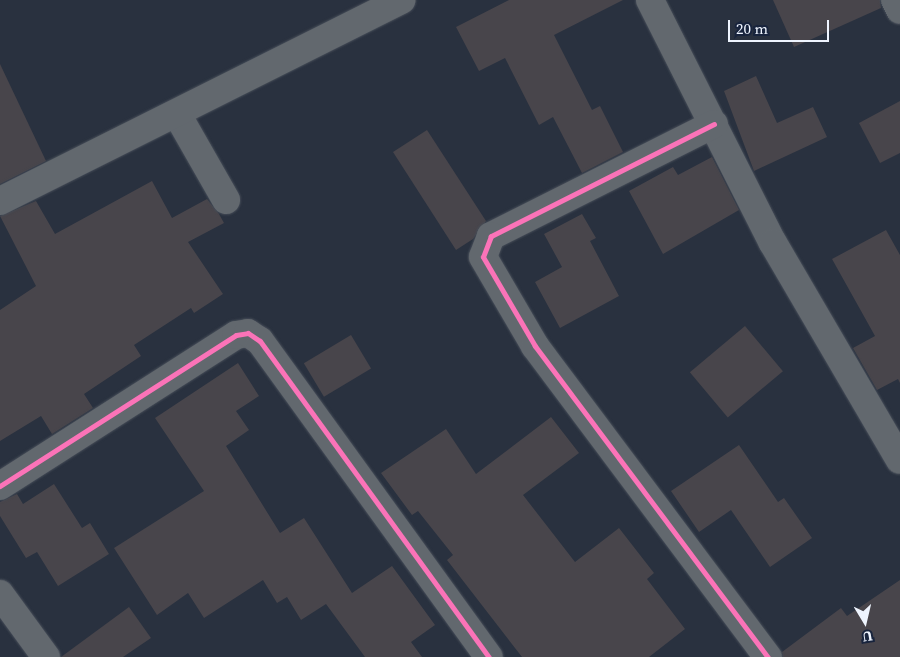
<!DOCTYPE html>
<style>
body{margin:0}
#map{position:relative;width:900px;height:657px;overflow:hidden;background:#29313f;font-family:"Source Serif 4",serif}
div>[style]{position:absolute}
.building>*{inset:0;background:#48454b;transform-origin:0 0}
.roads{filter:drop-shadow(0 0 1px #464d58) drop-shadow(0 0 1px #464d58)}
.minor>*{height:28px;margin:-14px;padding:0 14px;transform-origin:14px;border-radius:14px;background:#62686e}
.cycleway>*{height:5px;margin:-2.5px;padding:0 2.5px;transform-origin:2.5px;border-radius:2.5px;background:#fb73b8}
span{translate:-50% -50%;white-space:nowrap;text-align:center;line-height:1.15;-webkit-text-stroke:4px #18243d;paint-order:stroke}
.north{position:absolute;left:840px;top:597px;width:50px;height:50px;-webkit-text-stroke:4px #18243d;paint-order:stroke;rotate:171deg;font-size:14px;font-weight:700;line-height:20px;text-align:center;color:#eef4fe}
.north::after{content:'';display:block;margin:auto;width:18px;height:22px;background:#eef4fe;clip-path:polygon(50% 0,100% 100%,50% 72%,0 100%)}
.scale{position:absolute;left:728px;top:20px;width:101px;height:22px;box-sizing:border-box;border:2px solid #eef4fe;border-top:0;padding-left:6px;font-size:15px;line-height:18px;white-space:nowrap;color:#eef4fe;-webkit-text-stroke:4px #18243d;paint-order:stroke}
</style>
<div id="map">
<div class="building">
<i style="clip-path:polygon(509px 0,623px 0,554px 35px,592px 110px,600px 106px,623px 152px,582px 173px,553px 117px,539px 125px,505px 58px,479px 71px,456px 27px)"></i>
<i style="clip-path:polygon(773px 0,880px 0,881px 8px,794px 47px)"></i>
<i style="clip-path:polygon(0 64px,46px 161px,0 184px)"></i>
<i style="clip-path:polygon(756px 76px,777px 123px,813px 107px,827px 137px,754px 171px,724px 91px)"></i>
<i style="clip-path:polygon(900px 101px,900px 153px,880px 163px,859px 123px)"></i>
<i style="clip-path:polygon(427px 130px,486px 221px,473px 239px,456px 250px,393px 152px)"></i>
<i style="clip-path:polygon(712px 157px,739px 210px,663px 254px,629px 191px,673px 167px,678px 175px)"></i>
<i style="clip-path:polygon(152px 181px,172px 218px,207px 199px,219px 214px,224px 223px,188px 242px,223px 294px,194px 313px,191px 308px,134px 345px,141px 356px,84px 394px,93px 408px,52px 434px,41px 416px,0 441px,0 310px,36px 286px,0 216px,36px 201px,55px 234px)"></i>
<i style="clip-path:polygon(582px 214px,596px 238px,590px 241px,619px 296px,560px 328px,535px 282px,562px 267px,544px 234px)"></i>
<i style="clip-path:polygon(886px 230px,900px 255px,900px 383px,898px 379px,877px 390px,853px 348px,875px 336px,832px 259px)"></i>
<i style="left:745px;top:326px;width:59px;height:72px;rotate:50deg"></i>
<i style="left:351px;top:335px;width:39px;height:55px;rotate:59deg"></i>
<i style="clip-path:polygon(238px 363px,259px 396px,236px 411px,249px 430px,226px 446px,280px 533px,304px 518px,352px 593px,392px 566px,435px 625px,411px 642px,422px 657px,365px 657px,326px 604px,301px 620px,287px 597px,277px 603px,263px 580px,204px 618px,188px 593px,157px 615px,114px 548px,204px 491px,155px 418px)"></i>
<i style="clip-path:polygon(551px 417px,579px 453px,523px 495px,575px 562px,619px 528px,654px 573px,647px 579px,685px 629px,649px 657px,522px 657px,447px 560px,453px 555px,418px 511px,412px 515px,381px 473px,446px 429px,476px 474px)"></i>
<i style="clip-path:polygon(739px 445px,778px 502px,784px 498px,812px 538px,770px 567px,731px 510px,699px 532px,671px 491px)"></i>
<i style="clip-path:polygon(54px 484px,82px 528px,90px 523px,109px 554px,58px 586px,37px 552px,26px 558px,0 516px,0 502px,17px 494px,23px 504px)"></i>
<i style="clip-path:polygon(900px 580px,900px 657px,783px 657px,782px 652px,841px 608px,847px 616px)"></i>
<i style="clip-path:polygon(129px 607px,151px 638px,123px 657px,61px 657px)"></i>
</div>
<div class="roads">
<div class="minor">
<i style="left:650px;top:0;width:272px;rotate:63.2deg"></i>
<i style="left:773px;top:243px;width:251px;rotate:59.7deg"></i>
<i style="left:895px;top:0;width:11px;rotate:63deg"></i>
<i style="left:177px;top:114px;width:99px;rotate:60.3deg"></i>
<i style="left:714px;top:124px;width:250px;rotate:153.3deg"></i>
<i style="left:491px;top:236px;width:22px;rotate:111deg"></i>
<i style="left:483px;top:257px;width:103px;rotate:59.7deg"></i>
<i style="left:535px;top:346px;width:389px;rotate:53.2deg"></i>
<i style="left:0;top:201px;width:449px;rotate:-26.6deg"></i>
<i style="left:0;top:486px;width:280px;rotate:-32.6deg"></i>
<i style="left:236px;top:335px;width:12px;rotate:-9deg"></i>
<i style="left:248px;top:333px;width:14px;rotate:34deg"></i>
<i style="left:260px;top:341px;width:390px;rotate:54.1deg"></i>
<i style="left:0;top:594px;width:78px;rotate:53.9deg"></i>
</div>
</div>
<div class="cycleway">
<i style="left:714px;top:124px;width:250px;rotate:153.3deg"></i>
<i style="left:491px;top:236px;width:22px;rotate:111deg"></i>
<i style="left:483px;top:257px;width:103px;rotate:59.7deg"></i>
<i style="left:535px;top:346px;width:389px;rotate:53.2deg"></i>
<i style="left:0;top:486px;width:280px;rotate:-32.6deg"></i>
<i style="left:236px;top:335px;width:12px;rotate:-9deg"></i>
<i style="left:248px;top:333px;width:14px;rotate:34deg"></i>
<i style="left:260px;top:341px;width:390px;rotate:54.1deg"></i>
</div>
<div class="north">U</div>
<div class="scale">20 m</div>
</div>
